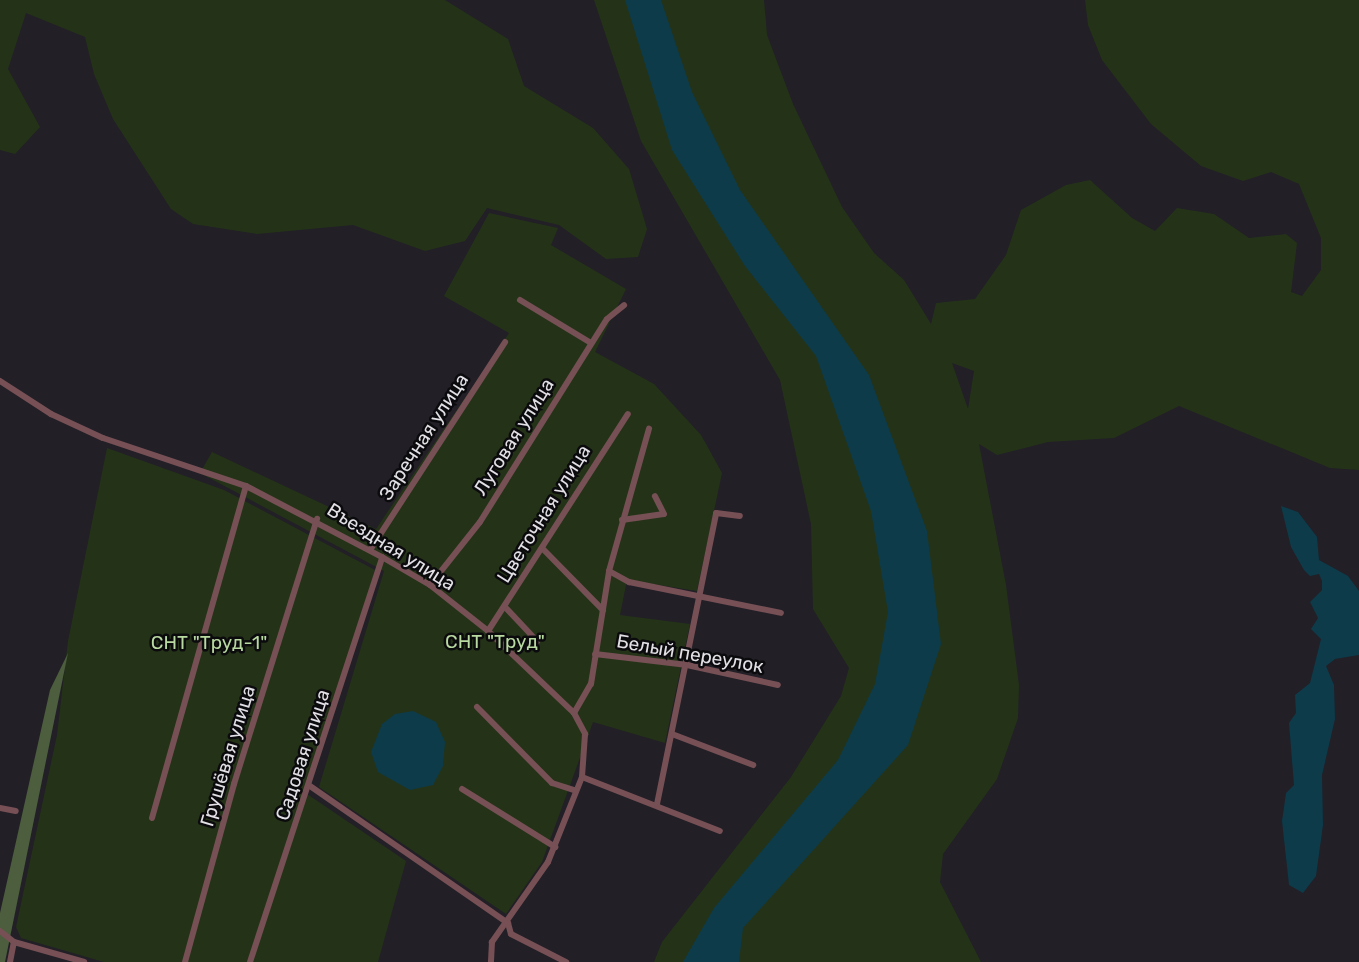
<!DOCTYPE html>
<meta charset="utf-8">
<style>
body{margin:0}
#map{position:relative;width:1359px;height:962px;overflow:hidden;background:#221f27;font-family:Rubik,sans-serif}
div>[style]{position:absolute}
.green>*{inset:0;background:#243318}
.forest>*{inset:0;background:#4c5e3e}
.water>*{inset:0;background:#0d3b4a}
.street>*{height:6px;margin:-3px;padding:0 3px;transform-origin:3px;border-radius:3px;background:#765055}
span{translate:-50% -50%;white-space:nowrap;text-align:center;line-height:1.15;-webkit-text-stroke:5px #0b0a0d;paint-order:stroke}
.street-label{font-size:19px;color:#e2e0e5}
.park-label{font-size:19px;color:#b8d9a0}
</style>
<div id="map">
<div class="green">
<i style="clip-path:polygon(0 0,445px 0,508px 39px,524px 86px,593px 128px,629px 169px,647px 229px,638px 257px,606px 259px,559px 225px,487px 208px,465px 241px,425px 251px,353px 225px,257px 234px,193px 224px,171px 209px,113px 119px,94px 74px,85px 37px,26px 13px,8px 69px,40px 127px,15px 154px,0 150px)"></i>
<i style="clip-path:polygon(evenodd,594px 0,764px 0,767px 35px,793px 104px,842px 207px,874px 253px,904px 280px,931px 324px,936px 303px,975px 299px,1006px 255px,1021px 210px,1066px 185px,1090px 180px,1132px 218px,1155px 231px,1177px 208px,1214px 214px,1249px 238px,1286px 234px,1297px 243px,1291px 292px,1302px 296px,1321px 270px,1321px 238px,1299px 184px,1271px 172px,1243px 181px,1201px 166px,1151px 124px,1102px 60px,1088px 25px,1085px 0,1359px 0,1359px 470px,1330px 468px,1179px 406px,1114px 438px,1048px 442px,997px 455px,979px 444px,1006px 585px,1019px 685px,1018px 718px,997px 779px,943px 854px,940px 882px,981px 962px,654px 962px,662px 942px,791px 777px,841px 696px,849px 668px,813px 609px,811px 524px,780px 380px,641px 141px,594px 0,952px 363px,974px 371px,968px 409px,952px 363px)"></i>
<i style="clip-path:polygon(489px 213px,558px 228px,551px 245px,626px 289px,595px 352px,654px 384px,701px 435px,722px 473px,697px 591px,627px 580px,620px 615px,690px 624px,665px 743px,593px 722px,542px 862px,506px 914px,319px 787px,384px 571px,200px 473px,212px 452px,376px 529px,509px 333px,444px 296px)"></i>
<i style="clip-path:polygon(107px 448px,224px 490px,375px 570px,307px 794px,406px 861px,378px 962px,104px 962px,21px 938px,16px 927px,57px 735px,68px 641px)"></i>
</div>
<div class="forest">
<i style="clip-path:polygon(68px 653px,5px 962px,0 962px,0 913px,50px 690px)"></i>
</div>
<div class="water">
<i style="clip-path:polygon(625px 0,661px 0,692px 92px,740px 190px,869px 375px,927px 531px,941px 644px,908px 745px,743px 928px,739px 962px,683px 962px,714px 908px,838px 760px,875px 684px,888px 612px,871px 511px,816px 356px,745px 266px,672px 150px)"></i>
<i style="clip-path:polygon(1281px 506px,1298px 512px,1317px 537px,1319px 560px,1348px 576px,1359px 591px,1359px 655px,1335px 659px,1326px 666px,1334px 685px,1335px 719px,1322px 775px,1323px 825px,1316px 876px,1303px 893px,1289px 885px,1282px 821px,1286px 793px,1294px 785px,1289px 723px,1296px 713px,1295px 695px,1310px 683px,1321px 639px,1311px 629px,1318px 618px,1310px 602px,1322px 590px,1322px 581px,1319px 574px,1310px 576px,1304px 570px,1291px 547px)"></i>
<i style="clip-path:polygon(413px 711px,436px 722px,445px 742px,443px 766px,433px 785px,410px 790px,378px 772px,371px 752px,382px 724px,395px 714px)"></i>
</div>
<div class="street">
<i style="left:520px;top:300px;width:83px;rotate:31.2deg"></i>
<i style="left:0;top:381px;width:61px;rotate:32.9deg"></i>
<i style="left:51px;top:414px;width:57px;rotate:24.8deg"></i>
<i style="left:103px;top:438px;width:151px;rotate:18.6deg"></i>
<i style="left:246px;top:486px;width:153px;rotate:27.6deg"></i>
<i style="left:382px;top:557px;width:56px;rotate:30.3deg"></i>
<i style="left:430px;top:585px;width:74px;rotate:38.4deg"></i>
<i style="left:488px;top:631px;width:119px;rotate:43.6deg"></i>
<i style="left:574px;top:713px;width:24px;rotate:62deg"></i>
<i style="left:585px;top:734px;width:43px;rotate:94deg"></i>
<i style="left:582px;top:777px;width:92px;rotate:111.8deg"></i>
<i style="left:548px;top:862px;width:98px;rotate:125deg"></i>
<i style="left:492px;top:942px;width:20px;rotate:93deg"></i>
<i style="left:622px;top:520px;width:42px;rotate:-8.1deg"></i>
<i style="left:664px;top:514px;width:20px;rotate:-117deg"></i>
<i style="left:542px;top:548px;width:87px;rotate:45.5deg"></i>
<i style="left:370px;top:550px;width:248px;rotate:-57deg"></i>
<i style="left:609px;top:571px;width:23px;rotate:29deg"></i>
<i style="left:629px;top:582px;width:155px;rotate:11.5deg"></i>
<i style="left:430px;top:585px;width:80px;rotate:-51.6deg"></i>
<i style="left:480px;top:522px;width:239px;rotate:-58deg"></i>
<i style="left:607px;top:319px;width:22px;rotate:-39deg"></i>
<i style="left:505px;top:607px;width:47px;rotate:46.7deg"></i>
<i style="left:488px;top:631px;width:258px;rotate:-57.2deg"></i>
<i style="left:595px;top:654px;width:93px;rotate:6.8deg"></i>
<i style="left:687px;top:665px;width:93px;rotate:12.4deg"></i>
<i style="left:477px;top:707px;width:107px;rotate:45.4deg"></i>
<i style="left:552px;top:783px;width:25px;rotate:18deg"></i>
<i style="left:574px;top:713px;width:34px;rotate:-60deg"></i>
<i style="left:591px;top:684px;width:114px;rotate:-80.9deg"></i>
<i style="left:609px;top:571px;width:148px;rotate:-74.3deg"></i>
<i style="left:672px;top:734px;width:87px;rotate:20.9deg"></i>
<i style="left:582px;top:777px;width:148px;rotate:21.4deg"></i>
<i style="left:310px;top:786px;width:241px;rotate:34.7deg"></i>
<i style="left:508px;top:923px;width:11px;rotate:75deg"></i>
<i style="left:511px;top:934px;width:62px;rotate:27deg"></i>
<i style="left:462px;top:789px;width:110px;rotate:31.9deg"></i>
<i style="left:657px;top:804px;width:297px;rotate:-78.5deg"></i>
<i style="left:716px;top:513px;width:24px;rotate:7deg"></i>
<i style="left:0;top:808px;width:16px;rotate:11deg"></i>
<i style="left:152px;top:818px;width:345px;rotate:-74.2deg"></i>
<i style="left:0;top:931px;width:18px;rotate:38deg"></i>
<i style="left:14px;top:942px;width:73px;rotate:15.9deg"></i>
<i style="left:10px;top:962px;width:20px;rotate:-79deg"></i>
<i style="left:185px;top:962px;width:185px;rotate:-74.6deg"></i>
<i style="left:234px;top:784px;width:278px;rotate:-72.6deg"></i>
<i style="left:250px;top:962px;width:426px;rotate:-71.9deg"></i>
</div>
<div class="street-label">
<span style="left:424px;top:437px;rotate:-57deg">Заречная улица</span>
<span style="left:514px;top:437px;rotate:-58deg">Луговая улица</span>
<span style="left:544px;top:514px;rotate:-58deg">Цветочная улица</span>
<span style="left:391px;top:547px;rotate:32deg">Въездная улица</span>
<span style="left:690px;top:654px;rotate:10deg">Белый переулок</span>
<span style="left:303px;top:755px;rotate:-72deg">Садовая улица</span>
<span style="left:228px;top:756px;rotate:-73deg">Грушёвая улица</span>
</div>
<div class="park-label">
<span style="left:495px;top:642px">СНТ "Труд"</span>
<span style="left:209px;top:643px">СНТ "Труд-1"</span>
</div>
</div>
